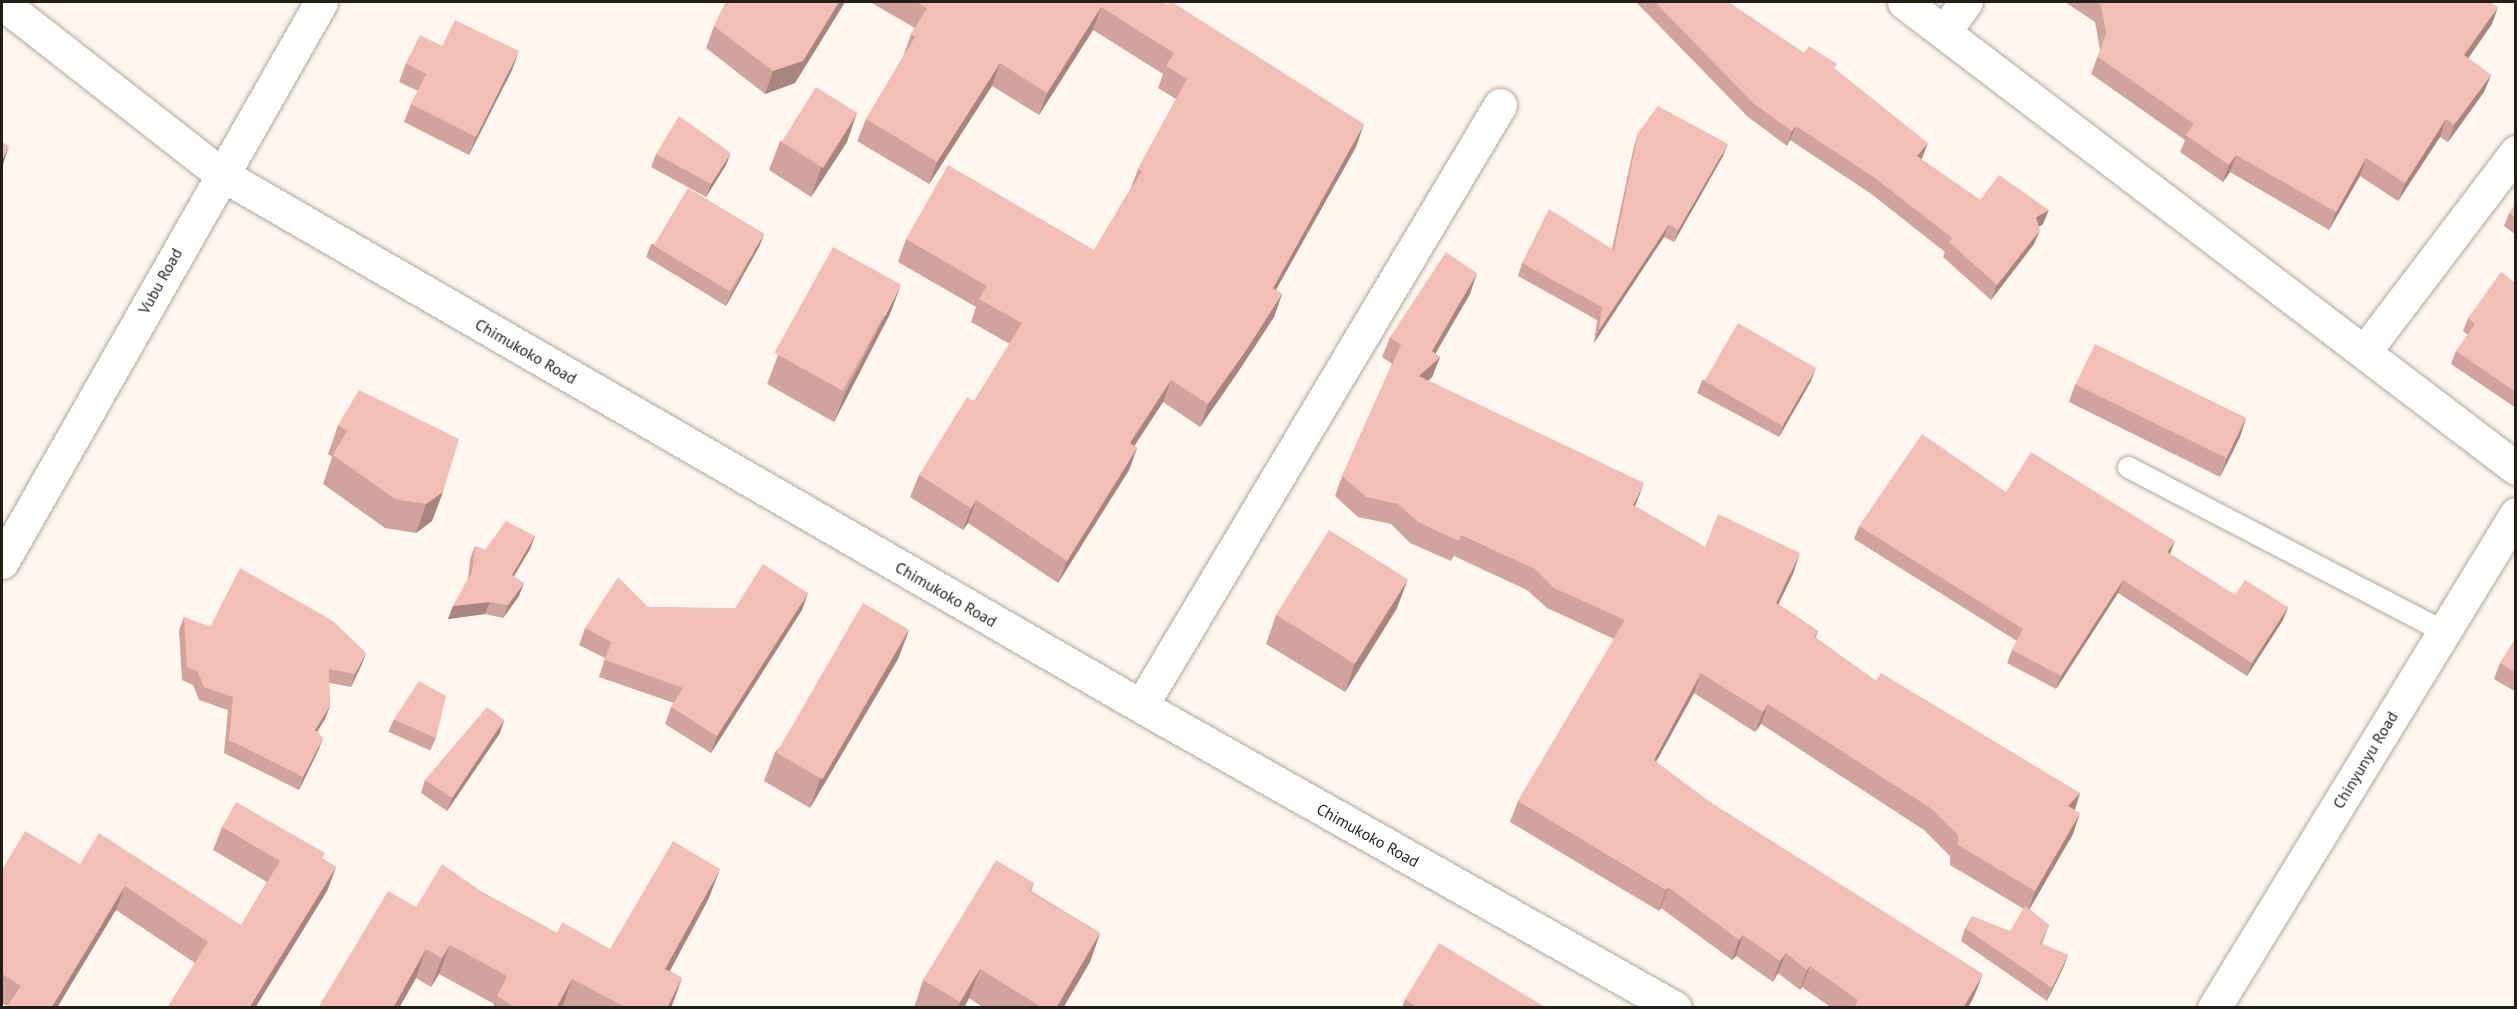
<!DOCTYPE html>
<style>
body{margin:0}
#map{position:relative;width:2517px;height:1009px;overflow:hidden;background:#fdf7f0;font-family:"PT Sans",sans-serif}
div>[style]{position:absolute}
.roads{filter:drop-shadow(0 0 2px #b6a798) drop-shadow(0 0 2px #b6a798)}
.service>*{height:21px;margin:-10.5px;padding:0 10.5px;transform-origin:10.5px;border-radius:10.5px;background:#fff}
.minor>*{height:33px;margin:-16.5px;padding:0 16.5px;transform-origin:16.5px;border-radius:16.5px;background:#fff}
.wall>*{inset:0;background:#d1a39d;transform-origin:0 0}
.shaded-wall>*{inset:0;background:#aa857f}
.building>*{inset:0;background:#f3beb6;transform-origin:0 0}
span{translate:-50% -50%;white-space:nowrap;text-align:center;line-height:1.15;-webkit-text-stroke:5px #fff;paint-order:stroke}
.street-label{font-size:16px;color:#231e18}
.frame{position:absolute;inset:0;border:3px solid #231e18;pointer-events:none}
</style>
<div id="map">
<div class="roads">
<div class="service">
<i style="left:2128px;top:467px;width:355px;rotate:27.5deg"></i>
</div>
<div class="minor">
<i style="left:1904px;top:2px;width:769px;rotate:37.29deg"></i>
<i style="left:2px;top:3px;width:278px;rotate:38deg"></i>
<i style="left:221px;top:174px;width:1063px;rotate:30.04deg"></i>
<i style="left:1141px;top:706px;width:613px;rotate:29.49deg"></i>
<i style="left:1944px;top:32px;width:37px;rotate:-54deg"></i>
<i style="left:2365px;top:351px;width:250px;rotate:-52.8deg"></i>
<i style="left:2px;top:562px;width:644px;rotate:-60.33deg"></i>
<i style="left:1141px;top:706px;width:700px;rotate:-59.15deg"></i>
<i style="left:2214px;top:1008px;width:579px;rotate:-58.56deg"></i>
</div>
</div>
<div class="wall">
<i style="clip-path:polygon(726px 2px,845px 2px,795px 83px,765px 94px,706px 48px,714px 26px)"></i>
<i style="clip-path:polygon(870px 2px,1162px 2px,1356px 147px,1276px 290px,1282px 294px,1274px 317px,1238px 372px,1200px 427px,1163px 402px,1134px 446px,1137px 448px,1129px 470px,1058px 583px,968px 523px,963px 530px,910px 497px,919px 475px,974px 401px,1010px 344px,971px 322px,976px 307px,898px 262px,906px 239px,1094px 250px,1131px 188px,1138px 169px,1176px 99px,1158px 88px,1163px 74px,1093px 30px,1039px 115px,992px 86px,929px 184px,857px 141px,866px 119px,903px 57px,911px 34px,915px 28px)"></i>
<i style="clip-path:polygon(1636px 2px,1728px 2px,1804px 53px,1835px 69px,1922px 158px,1921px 159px,1980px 200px,2043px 224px,2039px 227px,2034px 244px,1991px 300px,1943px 257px,1945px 252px,1870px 193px,1790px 140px,1787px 146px,1748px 117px)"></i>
<i style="clip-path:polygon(2065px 2px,2490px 2px,2492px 24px,2468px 58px,2491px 75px,2484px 92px,2448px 142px,2440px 137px,2398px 201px,2360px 176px,2329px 230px,2230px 172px,2223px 182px,2180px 152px,2185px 140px,2091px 74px,2100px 50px,2095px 22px)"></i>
<i style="clip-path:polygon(442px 46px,512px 70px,469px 155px,404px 122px,411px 104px,418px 91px,399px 82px,406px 63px)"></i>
<i style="clip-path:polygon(1638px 133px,1723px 156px,1674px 242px,1664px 237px,1594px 343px,1597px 320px,1518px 276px,1522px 263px,1612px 249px,1634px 146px)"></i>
<i style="clip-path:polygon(780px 141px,847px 142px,811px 197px,769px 170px)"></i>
<i style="clip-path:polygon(656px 154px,726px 165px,706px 197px,651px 167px)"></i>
<i style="clip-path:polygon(2516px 204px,2516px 235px,2504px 226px,2509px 213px)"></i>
<i style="clip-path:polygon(764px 234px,759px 247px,726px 306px,646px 257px,651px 244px)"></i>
<i style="clip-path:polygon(2516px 283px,2516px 408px,2451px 364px,2456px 351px,2468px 335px,2463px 331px,2468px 318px)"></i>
<i style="clip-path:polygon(1470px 294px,1435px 353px,1440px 357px,1432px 377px,1428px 381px,1635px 506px,1705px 547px,1793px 574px,1778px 604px,1818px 631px,1816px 638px,1876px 681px,2080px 793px,2075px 810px,2073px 834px,2029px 909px,2049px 925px,2042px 944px,2068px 955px,2063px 968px,2047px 1001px,1961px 941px,1965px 928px,2010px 931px,2024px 909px,1950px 865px,1950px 856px,1924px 830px,1761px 724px,1755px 732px,1694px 693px,1656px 762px,1707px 800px,1975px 994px,1968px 1008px,1832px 1008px,1802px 987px,1800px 990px,1778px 973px,1773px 982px,1736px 956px,1732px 960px,1661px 908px,1659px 911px,1510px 822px,1518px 801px,1614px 639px,1547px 608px,1527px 590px,1454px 556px,1451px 561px,1410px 543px,1391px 524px,1358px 517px,1335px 496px,1342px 476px,1392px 364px,1382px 357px,1390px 337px)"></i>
<i style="clip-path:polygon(890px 314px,834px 422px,767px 384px,778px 355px)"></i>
<i style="clip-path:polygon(1702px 380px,1811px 381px,1779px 437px,1697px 393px)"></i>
<i style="clip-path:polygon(2075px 384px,2246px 418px,2240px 437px,2220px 477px,2069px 402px)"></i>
<i style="clip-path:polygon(338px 425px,443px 492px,432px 521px,416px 533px,385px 528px,323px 484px,332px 457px,328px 454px)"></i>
<i style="clip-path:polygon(1859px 526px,2170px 554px,2235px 595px,2288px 607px,2283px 620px,2247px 676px,2118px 593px,2056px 689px,2007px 663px,2012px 650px,2017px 641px,1854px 539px)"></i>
<i style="clip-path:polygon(535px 536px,530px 549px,514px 576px,519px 596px,503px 618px,485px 614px,448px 619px,453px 606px,468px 579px,470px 559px,475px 546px,485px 550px)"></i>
<i style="clip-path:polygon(648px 607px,802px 610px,711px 753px,665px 724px,671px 707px,674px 703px,599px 677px,605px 658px,579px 645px,585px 628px)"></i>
<i style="clip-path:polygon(1397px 608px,1345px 692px,1266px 644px,1276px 615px)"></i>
<i style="clip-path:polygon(184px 617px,210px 627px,366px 653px,361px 666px,351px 687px,329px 683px,330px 706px,325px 719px,317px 732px,323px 738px,318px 751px,299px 790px,224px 753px,228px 710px,199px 700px,193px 685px,182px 680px,179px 630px)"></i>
<i style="clip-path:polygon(909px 630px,898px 659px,810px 808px,764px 781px,775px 752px)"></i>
<i style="clip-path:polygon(2516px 638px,2516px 692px,2494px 679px,2500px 663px)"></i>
<i style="left:394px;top:719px;width:46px;height:14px;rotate:24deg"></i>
<i style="clip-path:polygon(504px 720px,500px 733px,447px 811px,421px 793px,425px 780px)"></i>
<i style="clip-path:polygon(222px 827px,323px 859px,336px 867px,327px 891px,255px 1008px,167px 1008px,195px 963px,116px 910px,7px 1006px,2px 1003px,2px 870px,80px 864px,241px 925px,267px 882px,213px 850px)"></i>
<i style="clip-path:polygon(1034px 883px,1031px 891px,1100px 933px,1090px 962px,1063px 1008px,984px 1008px,969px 998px,964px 1008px,914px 1008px,923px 980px)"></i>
<i style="clip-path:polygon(482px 892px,557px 933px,610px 949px,709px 898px,670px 971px,682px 978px,671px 1008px,493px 1008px,494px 1004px,439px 974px,431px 987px,416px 978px,399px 1008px,318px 1008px,416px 907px)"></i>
<i style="clip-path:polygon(1405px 999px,1545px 1008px,1402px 1008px)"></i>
</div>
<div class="shaded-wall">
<i style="clip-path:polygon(839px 2px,845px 2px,795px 83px,765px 94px,773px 71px)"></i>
<i style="clip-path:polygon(1101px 7px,1093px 30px,1039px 115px,1047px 93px)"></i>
<i style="clip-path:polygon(2498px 7px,2492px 24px,2458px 73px,2464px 55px)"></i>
<i style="clip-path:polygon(519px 51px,512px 70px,469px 155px,476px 137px)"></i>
<i style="clip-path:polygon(1000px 63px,992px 86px,929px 184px,937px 162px)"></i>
<i style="clip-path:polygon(2491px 75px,2484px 92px,2448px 142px,2454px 125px)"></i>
<i style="clip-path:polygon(857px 113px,847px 142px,811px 197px,821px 168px)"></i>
<i style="clip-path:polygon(2446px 119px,2440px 137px,2398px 201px,2405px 183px)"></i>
<i style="clip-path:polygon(1364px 124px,1356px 147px,1264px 311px,1273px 288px)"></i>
<i style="clip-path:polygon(1796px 126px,1790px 140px,1787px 146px,1792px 131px)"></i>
<i style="clip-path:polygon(1928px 143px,1922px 158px,1912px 171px,1917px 156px)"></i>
<i style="clip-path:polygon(1728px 144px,1723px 156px,1674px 242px,1678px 230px)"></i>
<i style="clip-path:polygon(9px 146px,2px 168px,2px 160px)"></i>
<i style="clip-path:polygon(731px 153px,726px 165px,706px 197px,711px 184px)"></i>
<i style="clip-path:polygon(2236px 155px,2230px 172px,2223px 182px,2229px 165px)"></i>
<i style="clip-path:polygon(2366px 158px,2360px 176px,2329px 230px,2336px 212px)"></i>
<i style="clip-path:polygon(2049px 210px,2043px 224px,2031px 232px,2036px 217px)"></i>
<i style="clip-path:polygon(1669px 224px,1664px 237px,1594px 343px,1599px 330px)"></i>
<i style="clip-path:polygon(2040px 230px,2034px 244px,1991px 300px,1997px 285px)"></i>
<i style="clip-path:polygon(764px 234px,759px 247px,726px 306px,731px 294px)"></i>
<i style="clip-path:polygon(1477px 273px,1470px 294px,1426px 370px,1440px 357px,1432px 377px,1411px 397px,1419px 376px,1432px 351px)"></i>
<i style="clip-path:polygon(901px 285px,890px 314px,834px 422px,845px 393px)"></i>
<i style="clip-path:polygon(1282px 294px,1274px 317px,1238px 372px,1200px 427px,1208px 404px)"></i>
<i style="clip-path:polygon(1816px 368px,1811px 381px,1779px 437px,1784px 424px)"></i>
<i style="clip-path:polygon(1171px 380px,1163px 402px,1122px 465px,1130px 443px)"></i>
<i style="clip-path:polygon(2246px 418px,2240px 437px,2220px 477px,2227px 458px)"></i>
<i style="clip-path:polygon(1137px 448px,1129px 470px,1058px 583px,1067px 561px)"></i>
<i style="clip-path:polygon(1644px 483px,1636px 504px,1626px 526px,1633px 505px)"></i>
<i style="clip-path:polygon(443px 492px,432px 521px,416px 533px,426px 504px)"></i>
<i style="clip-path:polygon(976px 500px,968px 523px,963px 530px,971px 508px)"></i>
<i style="clip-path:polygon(535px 536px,530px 549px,507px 588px,512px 575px)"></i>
<i style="clip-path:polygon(2175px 541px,2170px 554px,2167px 552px)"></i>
<i style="clip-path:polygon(1800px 553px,1793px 574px,1769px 624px,1776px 603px)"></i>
<i style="clip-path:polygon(1408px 579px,1397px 608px,1345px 692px,1355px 663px)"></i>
<i style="clip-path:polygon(2123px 580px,2118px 593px,2056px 689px,2061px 676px)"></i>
<i style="clip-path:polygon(524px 583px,519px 596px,503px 618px,508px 605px)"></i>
<i style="clip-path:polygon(808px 593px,802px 610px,711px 753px,717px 736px)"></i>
<i style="clip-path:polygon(490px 602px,485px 614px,448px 619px,453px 606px)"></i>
<i style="clip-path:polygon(2288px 607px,2283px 620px,2247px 676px,2252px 663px)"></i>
<i style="clip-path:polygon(909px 630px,898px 659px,810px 808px,820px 779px)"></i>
<i style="clip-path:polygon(366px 653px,361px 666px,351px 687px,355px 674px)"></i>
<i style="clip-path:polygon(1701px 673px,1694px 693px,1646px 780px,1654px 760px)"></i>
<i style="clip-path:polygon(1768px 704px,1761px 724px,1755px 732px,1763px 712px)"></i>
<i style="clip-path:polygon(330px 706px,325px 719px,310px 743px,315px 730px)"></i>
<i style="clip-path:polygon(504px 720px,500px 733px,447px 811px,452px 798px)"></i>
<i style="clip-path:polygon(323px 738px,318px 751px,299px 790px,303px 777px)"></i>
<i style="clip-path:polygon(2080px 793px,2073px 814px,2068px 806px)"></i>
<i style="clip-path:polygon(2080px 813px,2073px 834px,2028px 912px,2035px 891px)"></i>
<i style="clip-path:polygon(336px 867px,327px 891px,255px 1008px,249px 1008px)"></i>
<i style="clip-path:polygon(720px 869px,709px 898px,655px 998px,665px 969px)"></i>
<i style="clip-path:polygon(125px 886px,116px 910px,57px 1008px,51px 1008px)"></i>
<i style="clip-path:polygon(1668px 887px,1661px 908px,1659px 911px,1666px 890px)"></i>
<i style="clip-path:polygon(1100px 933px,1090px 962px,1063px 1008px,1056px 1008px)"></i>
<i style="clip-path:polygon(1743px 935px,1736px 956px,1732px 960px,1739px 940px)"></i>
<i style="clip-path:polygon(450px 945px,439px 974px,431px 987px,442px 958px)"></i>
<i style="clip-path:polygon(426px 949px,416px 978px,399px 1008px,393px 1008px)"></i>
<i style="clip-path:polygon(1786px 953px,1778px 973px,1773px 982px,1780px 961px)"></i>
<i style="clip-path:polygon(2068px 955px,2063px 968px,2047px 1001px,2052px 988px)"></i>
<i style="clip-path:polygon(1810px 966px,1802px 987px,1800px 990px,1807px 970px)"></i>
<i style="clip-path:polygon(980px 969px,969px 998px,964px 1008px,958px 1008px,960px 1002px)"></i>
<i style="clip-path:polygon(1983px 974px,1975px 994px,1968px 1008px,1963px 1008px)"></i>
<i style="clip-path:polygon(682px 978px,671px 1008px,667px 1008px)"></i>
<i style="clip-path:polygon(572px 979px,562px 1008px,556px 1008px)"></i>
</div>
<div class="building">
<i style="clip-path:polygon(726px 2px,839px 2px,803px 61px,773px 71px,714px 26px)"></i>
<i style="clip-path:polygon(916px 2px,1162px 2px,1168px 5px,1170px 2px,1172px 2px,1364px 124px,1273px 288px,1282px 294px,1247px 349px,1208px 404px,1171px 380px,1130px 443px,1137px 448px,1067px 561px,976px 500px,971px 508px,919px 475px,967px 397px,974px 401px,1022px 323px,979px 299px,987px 286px,906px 239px,948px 165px,1094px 250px,1142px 171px,1138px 169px,1187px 79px,1166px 66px,1174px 53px,1101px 7px,1047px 93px,1000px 63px,937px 162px,866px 119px,915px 37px,911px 34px,927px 8px)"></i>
<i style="clip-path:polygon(1655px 2px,1728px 2px,1804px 53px,1809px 46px,1837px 64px,1834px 68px,1928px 143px,1917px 156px,1980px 200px,1999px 175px,2049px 210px,2036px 217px,2040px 230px,1997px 285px,1949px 242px,1952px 238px,1875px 178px,1796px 126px,1792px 131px,1753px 103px)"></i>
<i style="clip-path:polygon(2096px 2px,2490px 2px,2498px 7px,2464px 55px,2491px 75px,2454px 125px,2446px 119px,2405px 183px,2366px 158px,2336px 212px,2236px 155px,2229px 165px,2186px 135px,2194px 124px,2098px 57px,2106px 33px,2101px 5px)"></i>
<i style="clip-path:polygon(455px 20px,519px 51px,476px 137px,411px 104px,426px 74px,406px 63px,420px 35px,442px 46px)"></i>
<i style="left:816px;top:87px;width:49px;height:65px;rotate:32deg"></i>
<i style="clip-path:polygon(1658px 106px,1728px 144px,1678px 230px,1669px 224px,1599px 330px,1602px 307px,1522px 263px,1549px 209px,1614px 250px,1638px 133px)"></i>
<i style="clip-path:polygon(679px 116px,731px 153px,711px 184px,656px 154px)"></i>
<i style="clip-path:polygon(2px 142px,9px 146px,2px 160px)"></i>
<i style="left:688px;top:188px;width:89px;height:67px;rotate:31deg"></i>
<i style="clip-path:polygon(2516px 204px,2516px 218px,2509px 213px)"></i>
<i style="left:833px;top:247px;width:78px;height:121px;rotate:29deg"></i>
<i style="clip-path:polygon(1446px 252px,1477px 273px,1432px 351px,1440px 357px,1419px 376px,1644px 483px,1633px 505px,1705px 547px,1718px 514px,1800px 553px,1776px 603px,1818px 631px,1814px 637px,1876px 681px,1881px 673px,2080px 793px,2068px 806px,2080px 813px,2035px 891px,1958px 845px,1958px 835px,1932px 809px,1768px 704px,1763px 712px,1701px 673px,1654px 760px,1707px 800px,1983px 974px,1963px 1008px,1854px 1008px,1858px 1000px,1810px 966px,1807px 970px,1786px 953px,1780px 961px,1743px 935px,1739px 940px,1668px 887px,1666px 890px,1518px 801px,1625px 620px,1554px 588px,1535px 569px,1461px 535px,1459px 541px,1418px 522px,1398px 504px,1366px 497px,1342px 476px,1401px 345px,1390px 337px)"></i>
<i style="clip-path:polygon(2501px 272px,2516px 283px,2516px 392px,2456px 351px,2475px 324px,2468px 318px)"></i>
<i style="left:1738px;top:323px;width:90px;height:67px;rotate:30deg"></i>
<i style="left:2095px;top:344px;width:168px;height:45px;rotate:26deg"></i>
<i style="clip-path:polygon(359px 390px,459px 439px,443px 492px,426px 504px,395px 499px,333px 455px,347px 431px,338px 425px)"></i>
<i style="clip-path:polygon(1922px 434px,2006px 492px,2031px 452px,2175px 541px,2167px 552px,2235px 595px,2245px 580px,2288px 607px,2252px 663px,2123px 580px,2061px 676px,2012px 650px,2023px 629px,1859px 526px)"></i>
<i style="clip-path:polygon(506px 521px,535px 536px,512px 575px,524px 583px,508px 605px,490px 602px,453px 606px,472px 572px,475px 546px,485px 550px)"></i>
<i style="left:1329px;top:530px;width:93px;height:100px;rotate:32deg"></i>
<i style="clip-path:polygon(763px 564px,808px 593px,717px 736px,671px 707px,683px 688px,605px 660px,611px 642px,585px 628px,618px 577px,648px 607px,735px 608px)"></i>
<i style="clip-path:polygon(240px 568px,333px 621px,366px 653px,355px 674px,329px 669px,330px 706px,315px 730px,323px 738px,303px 777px,229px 740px,233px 697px,204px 687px,198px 672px,187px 667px,184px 617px,210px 627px)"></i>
<i style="left:863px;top:603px;width:53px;height:173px;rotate:30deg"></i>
<i style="clip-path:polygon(2516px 638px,2516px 673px,2500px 663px)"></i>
<i style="clip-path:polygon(419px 681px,446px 696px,436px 738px,394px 719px)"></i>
<i style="clip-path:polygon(487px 707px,504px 720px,452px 798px,425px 780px)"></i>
<i style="clip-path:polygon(236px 802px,325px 853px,321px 859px,336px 867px,249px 1008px,167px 1008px,208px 942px,125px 886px,51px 1008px,6px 1008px,21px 986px,2px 974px,2px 870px,25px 831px,80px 864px,99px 833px,241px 925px,280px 861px,222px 827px)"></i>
<i style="clip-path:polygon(673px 841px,720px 869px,665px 969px,682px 978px,667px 1008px,627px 1008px,572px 979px,556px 1008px,516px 1008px,497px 996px,507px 976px,450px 945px,442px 958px,426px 949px,393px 1008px,318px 1008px,388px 891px,416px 907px,442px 864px,482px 892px,557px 933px,562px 922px,610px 949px)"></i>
<i style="clip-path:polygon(996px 860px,1034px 883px,1029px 891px,1100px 933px,1056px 1008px,1043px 1008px,980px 969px,960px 1002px,923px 980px)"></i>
<i style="clip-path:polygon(2025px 906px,2049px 925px,2040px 944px,2068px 955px,2052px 988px,1965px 928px,1972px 916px,2010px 931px)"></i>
<i style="clip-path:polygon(1439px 943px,1545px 1007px,1544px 1008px,1418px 1008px,1405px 999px)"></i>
</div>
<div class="street-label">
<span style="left:160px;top:281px;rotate:-61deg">Vubu Road</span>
<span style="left:526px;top:351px;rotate:30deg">Chimukoko Road</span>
<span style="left:946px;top:594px;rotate:30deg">Chimukoko Road</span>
<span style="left:2365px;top:760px;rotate:-59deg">Chinyunyu Road</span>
<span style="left:1368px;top:835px;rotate:29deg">Chimukoko Road</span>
</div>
<div class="frame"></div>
</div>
